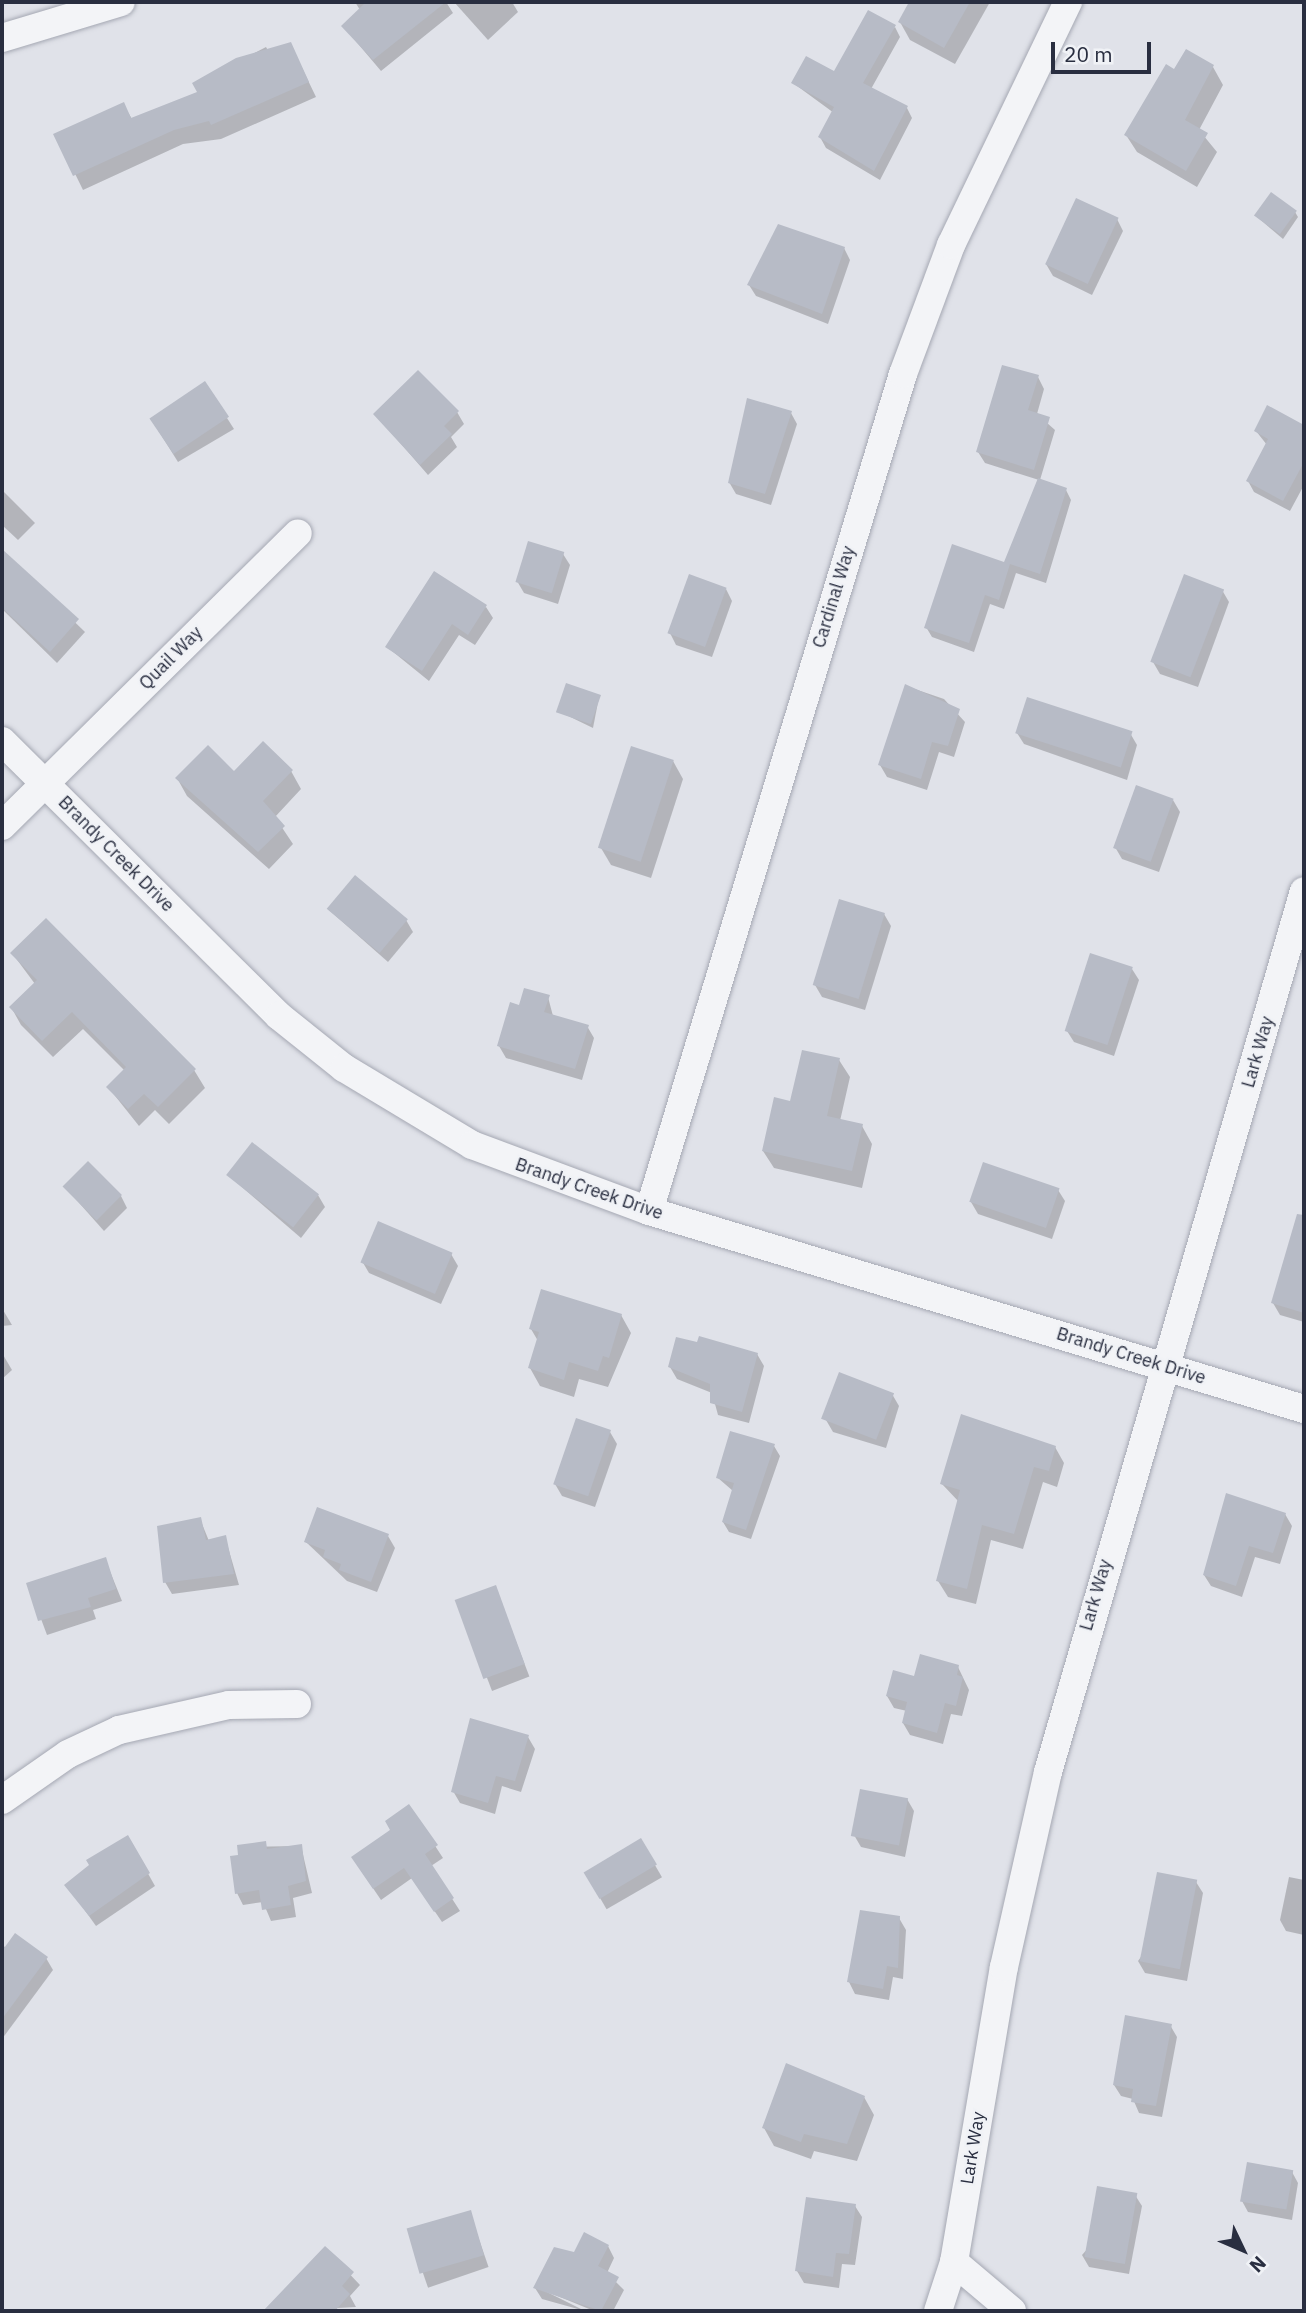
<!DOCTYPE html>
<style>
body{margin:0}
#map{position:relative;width:1306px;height:2313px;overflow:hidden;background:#e0e2e9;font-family:"IBM Plex Sans",sans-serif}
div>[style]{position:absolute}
.shadow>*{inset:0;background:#0003;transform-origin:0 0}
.building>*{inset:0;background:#b7bbc6;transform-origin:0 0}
.roads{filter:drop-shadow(0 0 2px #a5a8b3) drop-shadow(0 0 2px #a5a8b3)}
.minor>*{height:28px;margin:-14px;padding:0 14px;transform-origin:14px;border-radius:14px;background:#f3f4f7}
span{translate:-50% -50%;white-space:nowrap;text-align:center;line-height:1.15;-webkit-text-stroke:5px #f0f2f6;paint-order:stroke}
.street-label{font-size:18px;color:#292e40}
.frame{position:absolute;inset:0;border:4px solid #292e40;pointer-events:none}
.north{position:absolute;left:1208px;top:2215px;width:70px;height:70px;-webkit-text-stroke:5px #f0f2f6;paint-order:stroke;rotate:134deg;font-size:19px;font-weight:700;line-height:28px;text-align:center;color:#292e40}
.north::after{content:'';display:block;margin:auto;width:24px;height:32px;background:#292e40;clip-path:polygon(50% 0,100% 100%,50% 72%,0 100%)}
.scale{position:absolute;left:1051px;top:42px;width:100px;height:32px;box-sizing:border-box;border:4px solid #292e40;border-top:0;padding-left:9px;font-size:21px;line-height:24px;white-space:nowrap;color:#292e40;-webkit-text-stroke:5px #f0f2f6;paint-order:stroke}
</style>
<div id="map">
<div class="shadow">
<i style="clip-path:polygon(355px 2px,446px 2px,453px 13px,381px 71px,343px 26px,360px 10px)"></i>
<i style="clip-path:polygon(454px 2px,512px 2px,518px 12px,488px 40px)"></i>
<i style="clip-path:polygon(913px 2px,990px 2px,955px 64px,910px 40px,900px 22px)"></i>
<i style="clip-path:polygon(895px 27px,900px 37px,871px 89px,907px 108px,912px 118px,880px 180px,826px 148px,820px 137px,834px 113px,793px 83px,835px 74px)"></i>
<i style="clip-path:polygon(291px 45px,316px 97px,221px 139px,183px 144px,83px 190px,56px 135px,123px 104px,132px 119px,199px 93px,195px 84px,266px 47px,270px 54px)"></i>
<i style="clip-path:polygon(1213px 67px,1223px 85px,1199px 130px,1217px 152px,1197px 187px,1137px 152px,1126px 135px,1175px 71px)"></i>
<i style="clip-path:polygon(1295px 212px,1298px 217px,1283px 239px,1256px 216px)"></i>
<i style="clip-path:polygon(1117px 219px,1123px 231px,1092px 295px,1053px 276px,1046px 264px)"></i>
<i style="clip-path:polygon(844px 248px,850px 260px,828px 324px,756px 296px,749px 285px)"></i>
<i style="clip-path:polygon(1038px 377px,1044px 389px,1037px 414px,1055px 430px,1040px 480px,1066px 490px,1071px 500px,1046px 583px,1016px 573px,1004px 609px,990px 604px,974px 652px,932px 637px,926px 627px,1005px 564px,1039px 480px,985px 463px,978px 452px)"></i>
<i style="clip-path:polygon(748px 400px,791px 413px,797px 424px,771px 505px,736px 494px,729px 482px)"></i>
<i style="clip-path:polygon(1268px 407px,1304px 427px,1304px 485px,1290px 511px,1254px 492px,1248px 481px,1267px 445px,1256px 431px)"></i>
<i style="clip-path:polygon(457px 412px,464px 424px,451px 437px,457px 447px,428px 475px,376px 415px)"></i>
<i style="clip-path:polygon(227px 418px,234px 429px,178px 462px,158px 430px)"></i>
<i style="clip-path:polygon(2px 490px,35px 523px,18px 540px,2px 525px)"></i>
<i style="clip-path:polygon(563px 554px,570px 565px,558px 604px,524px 593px,517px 581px)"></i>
<i style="clip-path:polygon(11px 560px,85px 632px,57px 663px,2px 609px,2px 570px)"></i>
<i style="clip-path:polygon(726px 589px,732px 601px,712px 657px,676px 645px,670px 633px)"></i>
<i style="clip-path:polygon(1222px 590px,1229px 602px,1198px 687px,1160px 674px,1153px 662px)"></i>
<i style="clip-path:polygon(486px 607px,493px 618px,475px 645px,459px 635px,429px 681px,387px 647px)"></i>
<i style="clip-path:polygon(906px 686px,944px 699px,965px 722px,954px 757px,939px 752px,927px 790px,887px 777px,880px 765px)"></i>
<i style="clip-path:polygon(599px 697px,593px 728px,558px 711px)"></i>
<i style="clip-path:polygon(1017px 733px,1130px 733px,1137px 745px,1127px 780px,1024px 744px)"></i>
<i style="clip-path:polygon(673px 761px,683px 779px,651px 878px,611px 865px,601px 848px)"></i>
<i style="clip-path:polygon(291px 771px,301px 789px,275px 817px,293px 844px,269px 869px,187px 796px,177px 778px)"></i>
<i style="clip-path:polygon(1173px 800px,1180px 812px,1159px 872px,1122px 859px,1115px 847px)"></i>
<i style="clip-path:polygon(329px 910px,406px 920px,413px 932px,388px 962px)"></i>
<i style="clip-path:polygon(884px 914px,891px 926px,865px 1010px,822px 997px,815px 985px)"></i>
<i style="clip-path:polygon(12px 953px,194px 1070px,205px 1088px,169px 1124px,155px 1110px,139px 1126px,108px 1087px,125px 1071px,83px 1029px,53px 1057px,21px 1025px,11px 1007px,35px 984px)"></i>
<i style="clip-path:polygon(1132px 969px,1139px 980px,1114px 1056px,1074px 1042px,1067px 1031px)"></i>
<i style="clip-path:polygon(548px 997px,553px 1016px,587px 1026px,594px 1038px,582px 1080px,506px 1058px,499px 1046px,520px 1007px)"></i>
<i style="clip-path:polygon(839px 1060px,850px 1077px,840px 1121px,862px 1126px,872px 1144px,862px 1188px,774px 1168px,763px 1151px,792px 1103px)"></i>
<i style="clip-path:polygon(228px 1175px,318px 1195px,325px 1207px,301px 1238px)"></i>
<i style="clip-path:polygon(65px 1187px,121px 1196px,127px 1208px,104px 1231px)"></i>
<i style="clip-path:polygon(1058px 1190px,1065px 1201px,1052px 1239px,978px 1214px,971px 1202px)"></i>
<i style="clip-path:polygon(451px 1254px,458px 1266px,441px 1304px,369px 1273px,362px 1261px)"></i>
<i style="clip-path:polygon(1286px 1258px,1304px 1263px,1304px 1322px,1280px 1315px,1273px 1303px)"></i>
<i style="clip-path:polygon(2px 1309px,3px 1310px,12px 1325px,2px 1326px)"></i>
<i style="clip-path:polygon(621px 1315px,631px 1333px,608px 1387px,579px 1379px,574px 1397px,540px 1386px,530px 1368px,538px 1341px,531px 1329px)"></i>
<i style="clip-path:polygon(2px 1353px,12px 1370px,2px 1379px)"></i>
<i style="clip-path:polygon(757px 1354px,764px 1366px,749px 1423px,718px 1415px,712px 1393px,677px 1379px,670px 1367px)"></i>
<i style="clip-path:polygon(892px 1394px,899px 1406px,886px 1448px,833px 1432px,826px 1420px)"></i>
<i style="clip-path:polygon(610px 1432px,617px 1444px,595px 1507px,562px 1496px,555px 1484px)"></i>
<i style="clip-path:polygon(774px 1446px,780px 1456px,751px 1539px,729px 1532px,723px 1522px,733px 1491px,718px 1478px)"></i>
<i style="clip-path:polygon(1055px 1447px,1064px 1463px,1057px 1487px,1043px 1482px,1023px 1549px,991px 1540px,976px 1604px,948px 1597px,938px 1581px,959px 1502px,942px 1484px)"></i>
<i style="clip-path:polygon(1285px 1514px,1292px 1526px,1280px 1564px,1255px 1557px,1242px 1597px,1211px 1586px,1204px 1575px)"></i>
<i style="clip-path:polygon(200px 1519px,209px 1541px,225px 1537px,239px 1585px,172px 1594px,165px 1582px)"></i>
<i style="clip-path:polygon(388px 1536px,395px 1548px,377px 1592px,347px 1581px,306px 1542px)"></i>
<i style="clip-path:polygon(105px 1559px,122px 1601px,93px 1610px,96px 1619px,47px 1635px,28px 1584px)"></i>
<i style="left:495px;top:1587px;width:96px;height:40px;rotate:69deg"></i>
<i style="clip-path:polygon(958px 1667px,969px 1690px,962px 1716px,951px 1714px,943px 1744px,910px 1735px,903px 1723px,907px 1711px,894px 1708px,887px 1696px,915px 1678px)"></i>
<i style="clip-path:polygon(528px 1737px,535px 1749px,521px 1792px,502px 1786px,495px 1814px,460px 1803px,453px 1791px)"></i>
<i style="clip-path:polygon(907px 1799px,914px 1811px,905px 1857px,861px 1847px,854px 1835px)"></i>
<i style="clip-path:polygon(409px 1806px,443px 1858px,431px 1866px,460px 1911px,442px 1922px,412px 1878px,381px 1900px,360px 1869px)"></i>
<i style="clip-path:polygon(128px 1838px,155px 1886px,96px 1926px,67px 1885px)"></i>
<i style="left:641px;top:1841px;width:42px;height:64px;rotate:60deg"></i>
<i style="clip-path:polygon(301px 1846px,312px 1893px,293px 1898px,296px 1917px,271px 1921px,263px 1902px,243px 1905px,237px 1893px,239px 1847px)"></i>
<i style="clip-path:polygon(1289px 1877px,1304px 1880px,1304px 1935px,1286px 1931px,1280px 1920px)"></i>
<i style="clip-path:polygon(1196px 1882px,1203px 1893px,1187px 1981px,1145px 1973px,1138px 1961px)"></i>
<i style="clip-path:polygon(899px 1918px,906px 1930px,903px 1979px,893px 1977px,889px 2000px,855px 1994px,849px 1982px)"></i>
<i style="clip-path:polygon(2px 1946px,46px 1958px,53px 1970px,2px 2039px)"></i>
<i style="clip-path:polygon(1170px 2025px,1177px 2037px,1162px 2117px,1139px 2113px,1133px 2099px,1121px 2096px,1114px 2085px)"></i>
<i style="clip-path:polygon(864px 2097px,874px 2115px,857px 2161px,814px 2151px,811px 2159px,774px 2146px,764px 2128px)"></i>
<i style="clip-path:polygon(1292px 2172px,1298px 2183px,1292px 2220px,1248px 2212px,1242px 2201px)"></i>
<i style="clip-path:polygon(1135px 2195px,1142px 2206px,1129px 2274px,1089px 2267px,1082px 2255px)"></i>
<i style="clip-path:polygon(855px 2206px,862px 2217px,855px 2265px,842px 2264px,839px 2288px,804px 2283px,797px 2271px)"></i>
<i style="left:470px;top:2213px;width:57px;height:64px;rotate:71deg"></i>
<i style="clip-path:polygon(608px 2246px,614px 2258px,607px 2273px,624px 2290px,613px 2311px,594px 2311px,543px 2290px,585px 2311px,542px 2299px,535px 2288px,575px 2254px)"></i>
<i style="clip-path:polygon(325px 2248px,360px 2285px,350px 2296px,356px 2307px,282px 2311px,279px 2305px)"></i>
</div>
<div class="building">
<i style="clip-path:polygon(366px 2px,446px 2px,373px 60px,341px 26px)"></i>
<i style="clip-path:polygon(909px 2px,970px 2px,944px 48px,898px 22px)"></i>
<i style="clip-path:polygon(868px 10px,896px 25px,863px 83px,908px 106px,874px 171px,818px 137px,834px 107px,791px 83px,806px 56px,834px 71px)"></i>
<i style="clip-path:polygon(291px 42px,309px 82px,211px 125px,209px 121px,174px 130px,73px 176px,53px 134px,124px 102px,131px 118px,197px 92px,192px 83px,236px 58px)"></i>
<i style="clip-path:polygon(1186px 49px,1214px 65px,1185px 120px,1208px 133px,1186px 171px,1124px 135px,1166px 64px,1174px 69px)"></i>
<i style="left:1271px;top:192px;width:32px;height:29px;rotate:36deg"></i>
<i style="left:1076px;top:198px;width:47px;height:73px;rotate:25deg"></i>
<i style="clip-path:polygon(778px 224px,845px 247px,822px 314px,747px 285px)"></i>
<i style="clip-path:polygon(1002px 365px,1039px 375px,1028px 410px,1050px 417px,1034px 470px,976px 452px)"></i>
<i style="clip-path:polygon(418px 370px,459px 411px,444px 426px,452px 434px,420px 465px,373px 414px)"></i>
<i style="left:205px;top:381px;width:43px;height:67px;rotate:56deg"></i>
<i style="clip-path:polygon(747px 398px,792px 411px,765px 494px,728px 483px)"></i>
<i style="clip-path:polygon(1267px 405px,1304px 425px,1304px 462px,1283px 501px,1246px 481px,1268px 439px,1254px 431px)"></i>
<i style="clip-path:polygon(1038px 478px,1067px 488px,1040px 574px,1010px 564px,999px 600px,985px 595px,969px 643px,924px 628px,952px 544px,1004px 562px)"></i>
<i style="left:528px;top:541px;width:38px;height:43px;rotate:17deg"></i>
<i style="clip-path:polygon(2px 549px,79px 619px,50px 652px,2px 608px)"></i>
<i style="clip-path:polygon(434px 571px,487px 605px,468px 635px,452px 624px,422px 671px,385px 647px)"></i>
<i style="left:689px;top:574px;width:40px;height:63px;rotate:20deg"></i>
<i style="left:1184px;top:574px;width:43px;height:94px;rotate:21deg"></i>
<i style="left:566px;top:683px;width:37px;height:31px;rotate:19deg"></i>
<i style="clip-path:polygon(905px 684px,960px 709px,948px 746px,932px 742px,921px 779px,878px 765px)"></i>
<i style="left:1027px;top:697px;width:111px;height:38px;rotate:18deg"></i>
<i style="clip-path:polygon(263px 741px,293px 770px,263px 801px,285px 826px,258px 852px,175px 778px,208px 745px,234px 771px)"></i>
<i style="left:631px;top:746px;width:45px;height:107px;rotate:18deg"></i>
<i style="left:1136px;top:785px;width:40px;height:67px;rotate:20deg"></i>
<i style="left:355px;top:875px;width:69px;height:44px;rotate:40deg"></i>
<i style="left:839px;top:899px;width:48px;height:90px;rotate:17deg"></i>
<i style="clip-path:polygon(46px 918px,196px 1069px,158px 1107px,144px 1094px,128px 1109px,106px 1087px,126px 1067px,72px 1012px,42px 1041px,9px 1007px,37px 980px,10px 953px)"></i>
<i style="left:1090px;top:953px;width:45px;height:82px;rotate:18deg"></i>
<i style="clip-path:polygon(524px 988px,550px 995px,544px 1012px,589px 1025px,575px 1069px,497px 1046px,510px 1002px,519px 1005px)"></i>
<i style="clip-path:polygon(802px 1050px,840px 1058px,827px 1116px,863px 1124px,852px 1171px,762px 1151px,774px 1097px,790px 1101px)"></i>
<i style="left:252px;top:1142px;width:85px;height:42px;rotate:38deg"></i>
<i style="left:88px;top:1161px;width:48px;height:36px;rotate:45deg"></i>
<i style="left:983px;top:1162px;width:81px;height:42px;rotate:19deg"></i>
<i style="clip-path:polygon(1297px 1214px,1304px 1215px,1304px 1313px,1271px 1303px)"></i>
<i style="left:378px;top:1221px;width:81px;height:45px;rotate:23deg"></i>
<i style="clip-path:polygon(541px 1289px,622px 1314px,609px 1358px,603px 1356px,598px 1371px,569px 1362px,564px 1380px,528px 1368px,539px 1332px,529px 1329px)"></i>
<i style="clip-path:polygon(699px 1336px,758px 1353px,742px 1412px,710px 1403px,710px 1384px,668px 1367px,676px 1337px,697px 1342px)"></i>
<i style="left:839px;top:1372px;width:59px;height:50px;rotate:21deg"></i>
<i style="clip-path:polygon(961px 1414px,1056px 1446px,1049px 1471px,1034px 1467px,1014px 1534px,982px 1525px,967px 1589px,936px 1581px,960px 1490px,940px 1484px)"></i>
<i style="left:576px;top:1418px;width:37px;height:70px;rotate:19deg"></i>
<i style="clip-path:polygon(730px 1431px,775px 1444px,746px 1530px,722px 1522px,734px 1483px,716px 1478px)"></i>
<i style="clip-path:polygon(1226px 1493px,1286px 1513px,1273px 1553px,1249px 1546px,1236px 1586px,1203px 1575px)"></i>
<i style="clip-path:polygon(317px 1507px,389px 1534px,371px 1582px,339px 1570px,341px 1564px,323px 1557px,325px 1550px,304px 1542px)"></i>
<i style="clip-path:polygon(201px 1517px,206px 1540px,226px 1535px,234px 1574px,163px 1583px,157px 1526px)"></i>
<i style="clip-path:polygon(106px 1557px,116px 1589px,88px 1598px,91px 1607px,38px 1621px,26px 1583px)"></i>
<i style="left:496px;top:1585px;width:84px;height:44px;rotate:70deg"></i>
<i style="clip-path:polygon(920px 1654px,959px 1665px,957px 1675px,963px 1677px,956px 1706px,945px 1703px,937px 1733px,902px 1723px,907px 1702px,886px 1696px,893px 1670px,914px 1676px)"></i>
<i style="clip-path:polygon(470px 1718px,529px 1735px,515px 1781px,496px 1776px,488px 1803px,451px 1792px)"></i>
<i style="left:860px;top:1789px;width:49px;height:48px;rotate:11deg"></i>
<i style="clip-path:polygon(409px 1804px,438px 1845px,425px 1854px,454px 1898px,434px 1912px,404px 1868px,373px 1889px,351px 1857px,390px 1830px,385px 1821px)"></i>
<i style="clip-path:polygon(128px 1835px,150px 1873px,89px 1916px,64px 1885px,89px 1865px,86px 1860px)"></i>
<i style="left:641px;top:1838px;width:31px;height:67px;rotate:59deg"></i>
<i style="clip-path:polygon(266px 1841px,267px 1849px,302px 1844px,306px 1881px,288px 1886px,291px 1905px,262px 1910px,259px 1890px,235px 1894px,230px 1856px,238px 1855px,237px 1845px)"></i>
<i style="left:1157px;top:1872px;width:41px;height:91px;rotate:11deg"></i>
<i style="clip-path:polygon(860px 1910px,900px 1916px,898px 1968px,887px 1966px,883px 1989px,847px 1982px)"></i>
<i style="clip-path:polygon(15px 1933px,48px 1957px,2px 2019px,2px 1951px)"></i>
<i style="clip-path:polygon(1125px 2015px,1172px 2024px,1156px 2106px,1131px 2102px,1133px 2089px,1113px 2085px)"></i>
<i style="clip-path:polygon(786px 2063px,865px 2096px,847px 2144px,804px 2134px,801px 2142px,762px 2128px)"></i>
<i style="left:1247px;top:2162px;width:47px;height:40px;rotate:10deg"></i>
<i style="left:1097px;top:2186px;width:41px;height:72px;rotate:10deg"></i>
<i style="clip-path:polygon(806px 2197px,856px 2204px,849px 2254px,836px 2253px,833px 2277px,795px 2271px)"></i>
<i style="left:471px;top:2210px;width:47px;height:67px;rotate:74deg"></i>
<i style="clip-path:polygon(584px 2232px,609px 2245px,598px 2266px,619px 2277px,601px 2311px,533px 2288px,554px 2247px,574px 2252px)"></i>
<i style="clip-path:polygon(325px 2246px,354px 2272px,342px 2286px,350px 2294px,335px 2311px,263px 2311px)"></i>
</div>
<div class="roads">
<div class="minor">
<i style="left:2px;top:38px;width:124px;rotate:-16.8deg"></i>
<i style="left:2px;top:741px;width:390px;rotate:44.8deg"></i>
<i style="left:279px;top:1016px;width:83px;rotate:38.7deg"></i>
<i style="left:344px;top:1068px;width:149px;rotate:31deg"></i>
<i style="left:472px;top:1145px;width:189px;rotate:20.4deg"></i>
<i style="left:649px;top:1211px;width:684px;rotate:16.82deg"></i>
<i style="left:2px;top:826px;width:416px;rotate:-44.7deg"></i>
<i style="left:649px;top:1211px;width:875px;rotate:-73.12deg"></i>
<i style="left:903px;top:374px;width:138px;rotate:-69.6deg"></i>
<i style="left:951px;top:245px;width:270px;rotate:-64.3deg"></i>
<i style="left:2px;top:1800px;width:80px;rotate:-34.9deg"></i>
<i style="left:68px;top:1754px;width:56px;rotate:-25.2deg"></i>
<i style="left:119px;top:1730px;width:113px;rotate:-12.8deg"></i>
<i style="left:229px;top:1705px;width:68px;rotate:-0.8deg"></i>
<i style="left:954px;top:2262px;width:76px;rotate:40.2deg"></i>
<i style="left:938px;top:2311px;width:52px;rotate:-71.9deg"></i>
<i style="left:954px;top:2262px;width:299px;rotate:-80.4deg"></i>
<i style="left:1004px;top:1967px;width:200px;rotate:-77.3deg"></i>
<i style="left:1048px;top:1772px;width:917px;rotate:-73.8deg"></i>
</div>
</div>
<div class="street-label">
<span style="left:834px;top:597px;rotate:-73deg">Cardinal Way</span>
<span style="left:171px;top:658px;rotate:-45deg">Quail Way</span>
<span style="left:116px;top:854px;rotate:45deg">Brandy Creek Drive</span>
<span style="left:1258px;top:1052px;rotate:-74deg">Lark Way</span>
<span style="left:589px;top:1189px;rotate:19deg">Brandy Creek Drive</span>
<span style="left:1131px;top:1356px;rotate:17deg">Brandy Creek Drive</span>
<span style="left:1096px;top:1595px;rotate:-74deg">Lark Way</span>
<span style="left:973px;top:2148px;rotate:-81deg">Lark Way</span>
</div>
<div class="frame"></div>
<div class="north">N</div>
<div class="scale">20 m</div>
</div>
